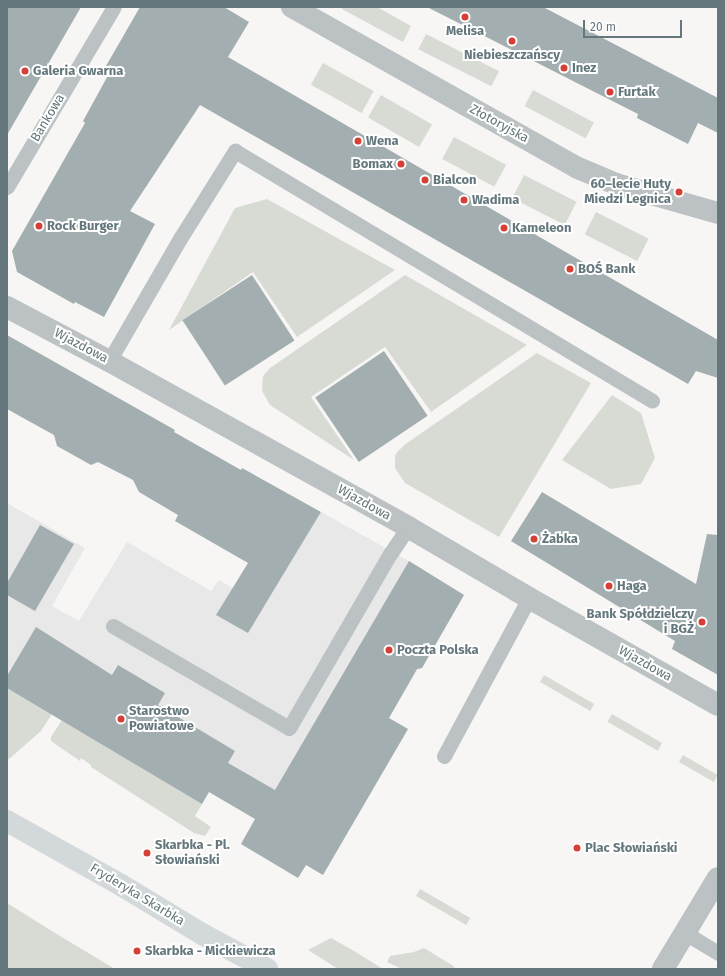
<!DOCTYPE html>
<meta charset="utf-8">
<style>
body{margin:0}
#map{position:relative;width:725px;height:976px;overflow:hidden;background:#f7f6f4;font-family:"Fira Sans",sans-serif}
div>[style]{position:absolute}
.built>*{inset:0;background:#e8e8e8}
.green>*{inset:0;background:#d8dbd4;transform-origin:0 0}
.building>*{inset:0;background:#a3aeb1;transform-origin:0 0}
.service>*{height:15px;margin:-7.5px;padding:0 7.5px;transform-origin:7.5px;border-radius:7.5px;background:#bcc2c4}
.pedestrian>*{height:22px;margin:-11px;padding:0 11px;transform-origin:11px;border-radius:11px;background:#bcc2c4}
.minor>*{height:22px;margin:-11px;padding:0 11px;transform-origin:11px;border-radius:11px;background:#bcc2c4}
.primary>*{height:22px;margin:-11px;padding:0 11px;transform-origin:11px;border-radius:11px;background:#d3d9da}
.dots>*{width:11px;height:11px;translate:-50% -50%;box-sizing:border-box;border:2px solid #fff;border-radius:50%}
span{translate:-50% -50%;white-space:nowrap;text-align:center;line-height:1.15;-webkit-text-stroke:4px #fff;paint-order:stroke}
.poi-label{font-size:13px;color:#64777d;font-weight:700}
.left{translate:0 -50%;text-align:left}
.right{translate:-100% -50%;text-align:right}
.street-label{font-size:13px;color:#64777d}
.frame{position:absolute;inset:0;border:8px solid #64777d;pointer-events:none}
.scale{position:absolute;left:583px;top:20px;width:99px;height:18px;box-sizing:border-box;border:2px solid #64777d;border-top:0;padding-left:5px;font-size:12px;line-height:14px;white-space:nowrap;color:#64777d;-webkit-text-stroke:3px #fff;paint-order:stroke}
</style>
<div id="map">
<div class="built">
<i style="clip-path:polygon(7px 503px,85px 548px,52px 606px,79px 621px,127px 542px,211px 591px,219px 580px,264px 607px,321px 512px,409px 561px,464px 595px,422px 668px,417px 670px,389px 718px,408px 729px,323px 875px,306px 865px,298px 878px,241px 844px,256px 818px,253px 816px,252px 817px,209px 792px,202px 804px,7px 688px)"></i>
</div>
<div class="green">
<i style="clip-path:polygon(343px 7px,377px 7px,411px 26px,403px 42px,342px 9px)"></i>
<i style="left:426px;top:34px;width:82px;height:17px;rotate:27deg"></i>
<i style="left:323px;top:63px;width:58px;height:25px;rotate:29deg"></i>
<i style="left:533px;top:90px;width:69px;height:18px;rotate:28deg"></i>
<i style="left:381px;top:95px;width:59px;height:26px;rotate:30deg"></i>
<i style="left:454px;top:137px;width:59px;height:25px;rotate:28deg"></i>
<i style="left:524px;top:175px;width:59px;height:26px;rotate:27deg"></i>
<i style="clip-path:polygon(267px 199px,395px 270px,297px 337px,253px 272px,169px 330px,235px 208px)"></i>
<i style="left:596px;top:212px;width:59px;height:25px;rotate:27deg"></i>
<i style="clip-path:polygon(405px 275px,527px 345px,431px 412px,385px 347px,311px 397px,354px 460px,270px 405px,262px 391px,263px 376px,270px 368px)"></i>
<i style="clip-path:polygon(537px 353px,591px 383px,499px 537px,405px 483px,395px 468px,395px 456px,398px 451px,407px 443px)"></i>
<i style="clip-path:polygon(612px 395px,641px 413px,655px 458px,641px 484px,611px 489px,562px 460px)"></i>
<i style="left:544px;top:675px;width:58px;height:8px;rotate:30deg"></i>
<i style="clip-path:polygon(7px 688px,52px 714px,41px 731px,9px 759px,7px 758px)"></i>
<i style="left:612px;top:714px;width:58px;height:9px;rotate:30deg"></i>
<i style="clip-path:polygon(62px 720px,202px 804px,195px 816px,211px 827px,205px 836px,194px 833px,91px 767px,91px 765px,81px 758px,80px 761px,51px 741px,51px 737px)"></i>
<i style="left:683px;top:755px;width:40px;height:8px;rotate:30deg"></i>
<i style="left:420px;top:889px;width:58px;height:8px;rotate:30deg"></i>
<i style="clip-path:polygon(7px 903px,55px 933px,115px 969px,7px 969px)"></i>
<i style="clip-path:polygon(331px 938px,354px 951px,383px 969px,338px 969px,308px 950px)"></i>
<i style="clip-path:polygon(424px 948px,455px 967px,451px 969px,402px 969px,387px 962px,390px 956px,414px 952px)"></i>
</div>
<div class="building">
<i style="clip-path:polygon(7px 7px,81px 7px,7px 135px)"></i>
<i style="clip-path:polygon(140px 7px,224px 7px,249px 22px,228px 57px,718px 340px,718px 378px,696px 371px,688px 384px,200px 105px,130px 211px,155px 224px,104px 317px,75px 302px,74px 304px,17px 272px,12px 251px,85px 123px,83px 121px,111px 70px,106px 66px)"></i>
<i style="clip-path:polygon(427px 7px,543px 7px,718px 98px,718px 133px,698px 123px,688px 144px,637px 118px,638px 114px)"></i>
<i style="left:252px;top:275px;width:78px;height:83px;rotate:57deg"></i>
<i style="clip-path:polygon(7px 335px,175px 430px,174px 432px,241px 470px,242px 468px,321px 512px,248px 633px,216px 615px,248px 563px,175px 521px,178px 515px,139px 492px,133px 480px,98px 462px,91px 465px,57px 446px,54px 435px,7px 409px)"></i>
<i style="left:384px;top:351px;width:78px;height:83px;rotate:56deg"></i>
<i style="clip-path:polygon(542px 492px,696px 584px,707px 534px,718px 535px,718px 675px,672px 649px,675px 641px,511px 541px)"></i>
<i style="clip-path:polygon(40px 525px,74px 544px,35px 611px,7px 595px,7px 583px)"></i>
<i style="clip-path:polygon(409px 561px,464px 595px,422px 668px,417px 669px,389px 718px,408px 729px,323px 875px,306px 865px,298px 878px,241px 844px,255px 819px,209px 792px,202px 804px,7px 688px,7px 676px,36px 627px,112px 675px,118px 665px,165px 693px,158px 705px,235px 751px,228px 763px,275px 790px)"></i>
</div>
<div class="service">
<i style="left:7px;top:187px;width:209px;rotate:-59.3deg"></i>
<i style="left:109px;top:361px;width:143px;rotate:-59.9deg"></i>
<i style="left:181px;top:237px;width:102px;rotate:-57.9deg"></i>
<i style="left:235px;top:151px;width:486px;rotate:30.9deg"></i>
<i style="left:113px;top:626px;width:203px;rotate:30.1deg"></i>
<i style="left:289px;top:728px;width:201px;rotate:-59.9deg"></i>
<i style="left:390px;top:554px;width:32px;rotate:-56deg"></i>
<i style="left:444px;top:756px;width:179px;rotate:-61.7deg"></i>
<i style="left:685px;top:933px;width:39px;rotate:31deg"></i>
</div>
<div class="pedestrian">
<i style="left:292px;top:7px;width:328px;rotate:29.4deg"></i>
<i style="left:578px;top:168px;width:41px;rotate:22.8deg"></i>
<i style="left:616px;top:184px;width:106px;rotate:15.9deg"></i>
</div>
<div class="minor">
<i style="left:7px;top:307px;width:115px;rotate:27.9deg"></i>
<i style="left:109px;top:361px;width:342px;rotate:29deg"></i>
<i style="left:408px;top:527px;width:140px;rotate:30.4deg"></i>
<i style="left:529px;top:598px;width:217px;rotate:29.5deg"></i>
<i style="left:663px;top:969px;width:106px;rotate:-58.9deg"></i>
</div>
<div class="primary">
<i style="left:7px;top:821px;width:131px;rotate:29.3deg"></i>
<i style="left:121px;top:885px;width:95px;rotate:31.2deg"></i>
<i style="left:202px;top:934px;width:74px;rotate:28.3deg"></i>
</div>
<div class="dots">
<i style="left:465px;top:17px;background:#d53f36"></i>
<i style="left:512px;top:41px;background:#d53f36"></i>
<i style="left:564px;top:68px;background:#d53f36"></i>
<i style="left:25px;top:71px;background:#d53f36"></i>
<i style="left:610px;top:92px;background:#d53f36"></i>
<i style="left:358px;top:141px;background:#d53f36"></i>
<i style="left:401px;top:164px;background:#d53f36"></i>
<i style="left:425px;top:180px;background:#d53f36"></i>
<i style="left:679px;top:192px;background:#d53f36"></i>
<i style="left:464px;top:200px;background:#d53f36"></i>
<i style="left:39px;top:226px;background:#d53f36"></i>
<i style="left:504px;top:228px;background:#d53f36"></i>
<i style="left:570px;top:269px;background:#d53f36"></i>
<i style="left:534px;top:539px;background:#d53f36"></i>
<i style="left:609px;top:586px;background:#d53f36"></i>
<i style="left:702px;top:622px;background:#d53f36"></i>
<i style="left:389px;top:650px;background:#d53f36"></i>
<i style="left:121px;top:719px;background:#d53f36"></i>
<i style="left:577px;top:848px;background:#d53f36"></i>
<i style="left:147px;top:853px;background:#d53f36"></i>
<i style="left:137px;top:951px;background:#d53f36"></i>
</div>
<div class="poi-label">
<span style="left:465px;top:31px">Melisa</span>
<span style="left:512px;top:55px">Niebieszczańscy</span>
<span class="left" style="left:572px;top:68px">Inez</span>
<span class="left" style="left:33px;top:71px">Galeria Gwarna</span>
<span class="left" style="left:618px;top:92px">Furtak</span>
<span class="left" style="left:366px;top:141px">Wena</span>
<span class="right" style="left:393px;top:164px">Bomax</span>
<span class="left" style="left:433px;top:180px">Bialcon</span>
<span class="right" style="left:671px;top:192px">60–lecie Huty<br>Miedzi Legnica</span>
<span class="left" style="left:472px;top:200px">Wadima</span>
<span class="left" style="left:47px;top:226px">Rock Burger</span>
<span class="left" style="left:512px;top:228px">Kameleon</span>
<span class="left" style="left:578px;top:269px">BOŚ Bank</span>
<span class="left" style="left:542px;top:539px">Żabka</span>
<span class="left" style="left:617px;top:586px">Haga</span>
<span class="right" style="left:694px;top:622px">Bank Spółdzielczy<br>i BGŻ</span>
<span class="left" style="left:397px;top:650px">Poczta Polska</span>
<span class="left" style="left:129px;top:719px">Starostwo<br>Powiatowe</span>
<span class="left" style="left:155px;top:853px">Skarbka - Pl.<br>Słowiański</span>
<span class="left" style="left:585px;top:848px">Plac Słowiański</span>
<span class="left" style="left:145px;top:951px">Skarbka - Mickiewicza</span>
</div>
<div class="street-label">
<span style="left:48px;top:118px;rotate:-59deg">Bankowa</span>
<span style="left:499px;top:124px;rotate:29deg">Złotoryjska</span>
<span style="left:81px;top:346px;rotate:28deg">Wjazdowa</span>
<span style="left:364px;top:503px;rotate:29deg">Wjazdowa</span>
<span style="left:645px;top:664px;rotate:29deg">Wjazdowa</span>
<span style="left:137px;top:895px;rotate:31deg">Fryderyka Skarbka</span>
</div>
<div class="frame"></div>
<div class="scale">20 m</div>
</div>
